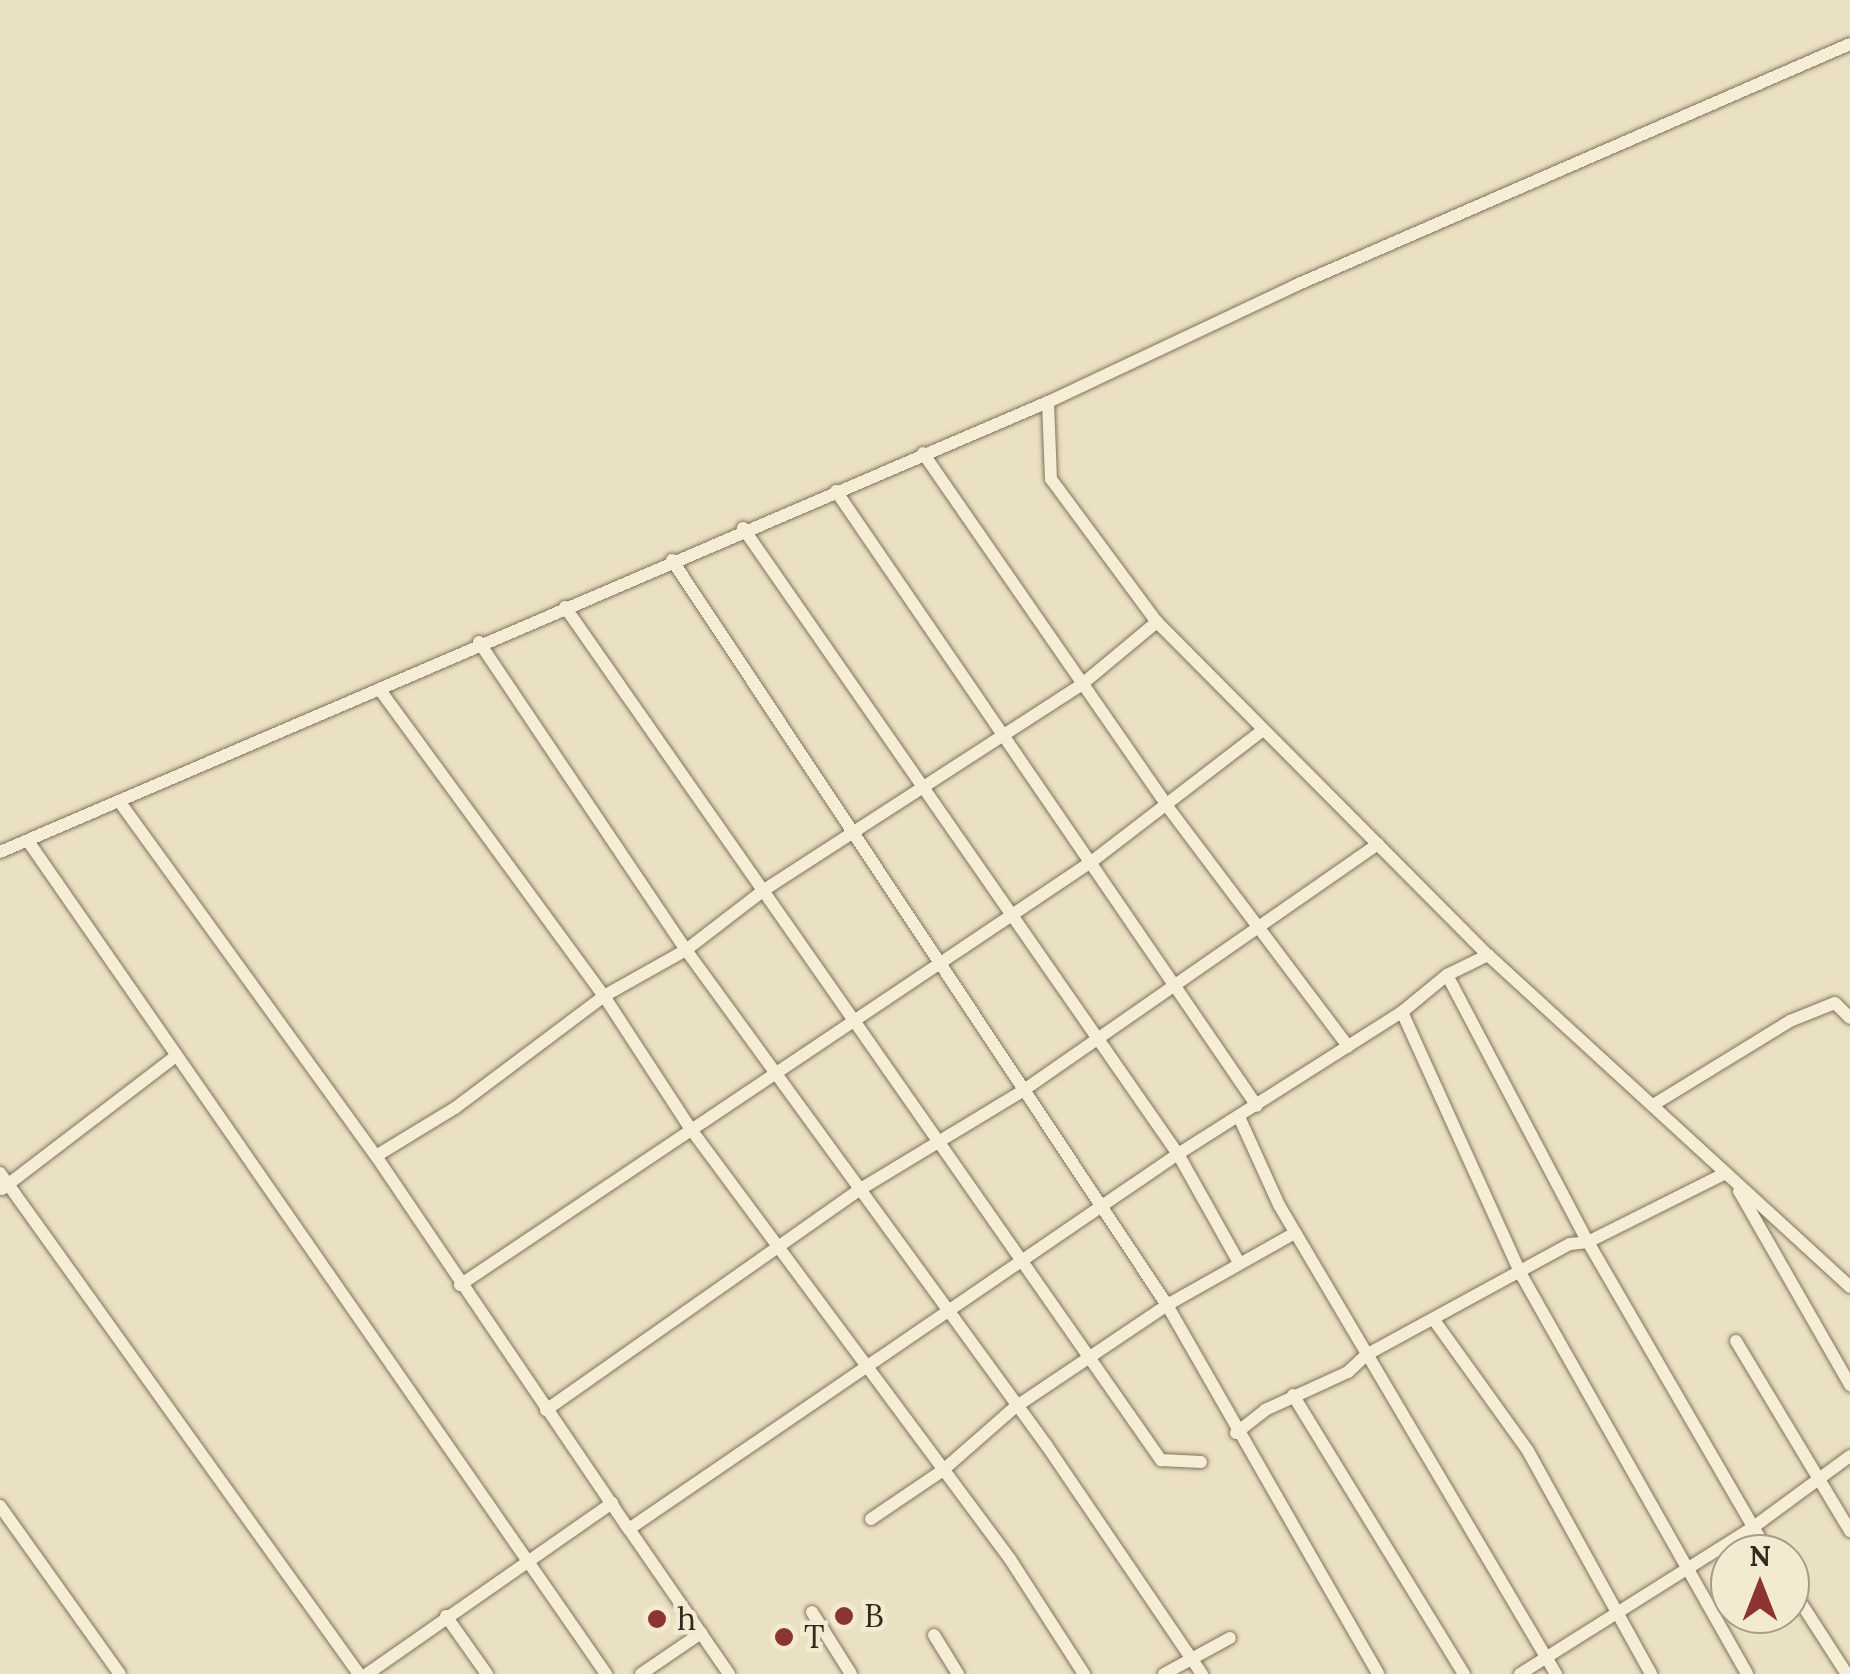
<!DOCTYPE html>
<style>
body{margin:0}
#map{position:relative;width:1850px;height:1674px;overflow:hidden;background:#eae0c2;font-family:Lora,serif}
div>[style]{position:absolute}
.roads{filter:drop-shadow(0 0 2px #82725b) drop-shadow(0 0 2px #82725b)}
.minor>*{height:12px;margin:-6px;padding:0 6px;transform-origin:6px;border-radius:6px;background:#f5edd5}
.dots>*{width:28px;height:28px;translate:-50% -50%;box-sizing:border-box;border:5px solid #f2ead1;border-radius:50%}
span{translate:-50% -50%;white-space:nowrap;text-align:center;line-height:1.15;-webkit-text-stroke:9px #f2ead1;paint-order:stroke}
.poi-label{font-size:32px;color:#33291e}
.left{translate:0 -50%;text-align:left}
.north{position:absolute;left:1710px;top:1534px;width:100px;height:100px;box-sizing:border-box;background:#f2ead1;border:2px solid #a69d89;border-radius:50%;rotate:0deg;font-size:28px;font-weight:700;line-height:40px;text-align:center;color:#33291e}
.north::after{content:'';display:block;margin:auto;width:35px;height:45px;background:#8c3430;clip-path:polygon(50% 0,100% 100%,50% 72%,0 100%)}
</style>
<div id="map">
<div class="roads">
<div class="minor">
<i style="left:1048px;top:402px;width:77px;rotate:87.8deg"></i>
<i style="left:1051px;top:479px;width:178px;rotate:53.5deg"></i>
<i style="left:1157px;top:622px;width:470px;rotate:45.2deg"></i>
<i style="left:1488px;top:955px;width:491px;rotate:42.5deg"></i>
<i style="left:923px;top:453px;width:429px;rotate:55.3deg"></i>
<i style="left:1167px;top:806px;width:301px;rotate:53deg"></i>
<i style="left:836px;top:491px;width:745px;rotate:55.61deg"></i>
<i style="left:743px;top:528px;width:762px;rotate:55.21deg"></i>
<i style="left:1178px;top:1154px;width:123px;rotate:60.7deg"></i>
<i style="left:672px;top:560px;width:894px;rotate:56.4deg"></i>
<i style="left:1167px;top:1305px;width:425px;rotate:60.2deg"></i>
<i style="left:565px;top:607px;width:1041px;rotate:55.06deg"></i>
<i style="left:1161px;top:1460px;width:40px;rotate:2.9deg"></i>
<i style="left:479px;top:642px;width:371px;rotate:56.1deg"></i>
<i style="left:686px;top:950px;width:613px;rotate:53.95deg"></i>
<i style="left:1047px;top:1446px;width:276px;rotate:55.8deg"></i>
<i style="left:380px;top:690px;width:379px;rotate:53.8deg"></i>
<i style="left:604px;top:996px;width:158px;rotate:56.9deg"></i>
<i style="left:690px;top:1128px;width:537px;rotate:53.41deg"></i>
<i style="left:1010px;top:1559px;width:137px;rotate:57.2deg"></i>
<i style="left:119px;top:801px;width:438px;rotate:54.1deg"></i>
<i style="left:376px;top:1156px;width:451px;rotate:55.9deg"></i>
<i style="left:629px;top:1529px;width:665px;rotate:-34.34deg"></i>
<i style="left:1178px;top:1154px;width:265px;rotate:-32.4deg"></i>
<i style="left:1402px;top:1012px;width:58px;rotate:-39.4deg"></i>
<i style="left:1447px;top:975px;width:46px;rotate:-26deg"></i>
<i style="left:28px;top:841px;width:1014px;rotate:55.24deg"></i>
<i style="left:0;top:852px;width:1141px;rotate:-23.24deg"></i>
<i style="left:1048px;top:402px;width:272px;rotate:-25.2deg"></i>
<i style="left:1294px;top:286px;width:606px;rotate:-23.52deg"></i>
<i style="left:1447px;top:975px;width:302px;rotate:62.2deg"></i>
<i style="left:1588px;top:1242px;width:361px;rotate:59.9deg"></i>
<i style="left:1402px;top:1012px;width:290px;rotate:65.6deg"></i>
<i style="left:1522px;top:1276px;width:457px;rotate:60.5deg"></i>
<i style="left:1653px;top:1105px;width:161px;rotate:-31.5deg"></i>
<i style="left:1790px;top:1021px;width:48px;rotate:-21.8deg"></i>
<i style="left:1835px;top:1003px;width:21px;rotate:45deg"></i>
<i style="left:1240px;top:1119px;width:94px;rotate:65.6deg"></i>
<i style="left:1279px;top:1205px;width:545px;rotate:59.43deg"></i>
<i style="left:376px;top:1156px;width:92px;rotate:-31.3deg"></i>
<i style="left:455px;top:1108px;width:186px;rotate:-36.9deg"></i>
<i style="left:604px;top:996px;width:94px;rotate:-29.3deg"></i>
<i style="left:686px;top:950px;width:98px;rotate:-37.6deg"></i>
<i style="left:764px;top:890px;width:378px;rotate:-32.9deg"></i>
<i style="left:1081px;top:685px;width:99px;rotate:-39.7deg"></i>
<i style="left:0;top:1173px;width:616px;rotate:54.38deg"></i>
<i style="left:2px;top:1189px;width:219px;rotate:-37.4deg"></i>
<i style="left:1739px;top:1191px;width:224px;rotate:60.2deg"></i>
<i style="left:460px;top:1285px;width:760px;rotate:-33.84deg"></i>
<i style="left:1091px;top:862px;width:217px;rotate:-37.5deg"></i>
<i style="left:1434px;top:1320px;width:161px;rotate:54.3deg"></i>
<i style="left:1528px;top:1451px;width:255px;rotate:61.1deg"></i>
<i style="left:1736px;top:1341px;width:222px;rotate:59deg"></i>
<i style="left:1293px;top:1395px;width:327px;rotate:58.5deg"></i>
<i style="left:546px;top:1410px;width:383px;rotate:-35.1deg"></i>
<i style="left:859px;top:1190px;width:193px;rotate:-31.2deg"></i>
<i style="left:1024px;top:1090px;width:431px;rotate:-34.8deg"></i>
<i style="left:1236px;top:1433px;width:37px;rotate:-38deg"></i>
<i style="left:1265px;top:1410px;width:91px;rotate:-24.6deg"></i>
<i style="left:1348px;top:1372px;width:25px;rotate:-43deg"></i>
<i style="left:1366px;top:1355px;width:232px;rotate:-28.6deg"></i>
<i style="left:1570px;top:1244px;width:18px;rotate:-6deg"></i>
<i style="left:1588px;top:1242px;width:154px;rotate:-26.6deg"></i>
<i style="left:0;top:1506px;width:206px;rotate:54.5deg"></i>
<i style="left:871px;top:1519px;width:86px;rotate:-34.1deg"></i>
<i style="left:942px;top:1471px;width:96px;rotate:-41.2deg"></i>
<i style="left:1014px;top:1408px;width:184px;rotate:-33.9deg"></i>
<i style="left:1167px;top:1305px;width:147px;rotate:-29.4deg"></i>
<i style="left:629px;top:1529px;width:176px;rotate:55.4deg"></i>
<i style="left:1790px;top:1586px;width:105px;rotate:57.1deg"></i>
<i style="left:812px;top:1612px;width:73px;rotate:57.8deg"></i>
<i style="left:446px;top:1616px;width:71px;rotate:54.7deg"></i>
<i style="left:934px;top:1635px;width:46px;rotate:58.4deg"></i>
<i style="left:367px;top:1674px;width:299px;rotate:-34.9deg"></i>
<i style="left:641px;top:1674px;width:73px;rotate:-34.3deg"></i>
<i style="left:1164px;top:1674px;width:75px;rotate:-28.6deg"></i>
<i style="left:1520px;top:1674px;width:274px;rotate:-32.2deg"></i>
<i style="left:1752px;top:1528px;width:122px;rotate:-36.3deg"></i>
</div>
</div>
<div class="dots">
<i style="left:844px;top:1616px;background:#8c3430"></i>
<i style="left:657px;top:1619px;background:#8c3430"></i>
<i style="left:784px;top:1637px;background:#8c3430"></i>
</div>
<div class="poi-label">
<span class="left" style="left:864px;top:1616px">B</span>
<span class="left" style="left:677px;top:1619px">h</span>
<span class="left" style="left:804px;top:1637px">T</span>
</div>
<div class="north">N</div>
</div>
